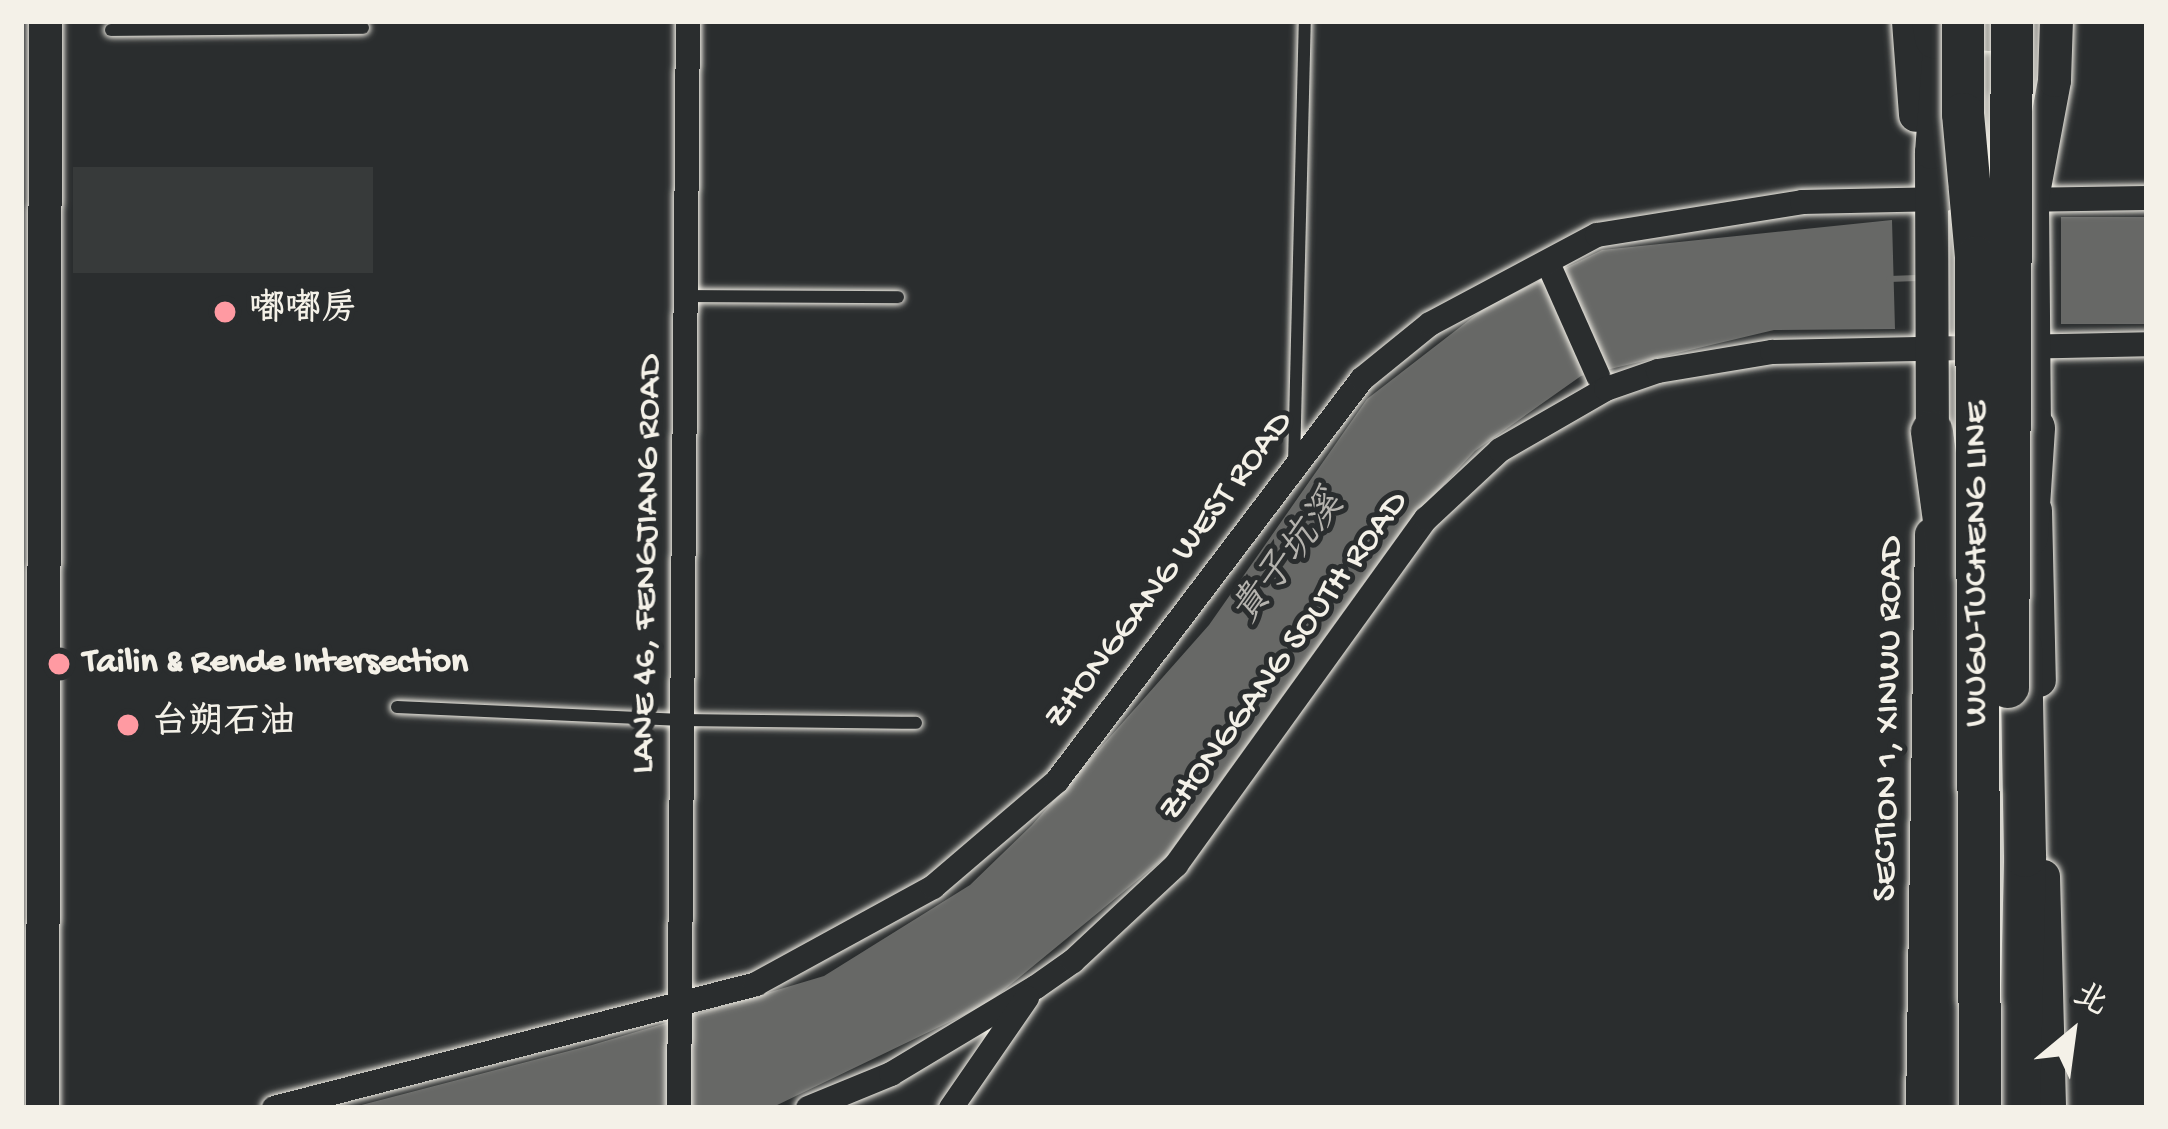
<!DOCTYPE html>
<meta charset="utf-8">
<style>
body{margin:0}
#map{position:relative;width:2168px;height:1129px;overflow:hidden;background:#2a2d2e;font-family:"Gochi Hand","LXGW WenKai TC",sans-serif}
div>[style]{position:absolute}
.built>*{inset:0;background:#373a3a;transform-origin:0 0}
.water>*{inset:0;background:#676866;transform-origin:0 0}
.stream>*{height:6px;margin:-3px;padding:0 3px;transform-origin:3px;border-radius:3px;background:#676866}
.roads{filter:drop-shadow(0 0 3px #f4f1e8) drop-shadow(0 0 3px #f4f1e8)}
.lane>*{height:12px;margin:-6px;padding:0 6px;transform-origin:6px;border-radius:6px;background:#2a2d2e}
.street>*{height:24px;margin:-12px;padding:0 12px;transform-origin:12px;border-radius:12px;background:#2a2d2e}
.secondary>*{height:33px;margin:-16.5px;padding:0 16.5px;transform-origin:16.5px;border-radius:16.5px;background:#2a2d2e}
.highway>*{height:42px;margin:-21px;padding:0 21px;transform-origin:21px;border-radius:21px;background:#2a2d2e}
.bridges{filter:drop-shadow(0 0 3px #f4f1e8) drop-shadow(0 0 3px #f4f1e8)}
.highway-bridge>*{height:42px;margin:-21px;padding:0 21px;transform-origin:21px;border-radius:21px;background:#2a2d2e}
.dots>*{width:33px;height:33px;translate:-50% -50%;box-sizing:border-box;border:6px solid #2a2d2e;border-radius:50%}
span{translate:-50% -50%;white-space:nowrap;text-align:center;line-height:1.15;-webkit-text-stroke:10px #2a2d2e;paint-order:stroke}
.poi-label{font-size:36px;color:#f4f1e8;font-weight:700}
.left{translate:0 -50%;text-align:left}
.street-label{font-size:36px;color:#f4f1e8}
.water-label{font-size:39px;color:#b5b3ae;font-style:italic}
.frame{position:absolute;inset:0;border:24px solid #f4f1e8;pointer-events:none}
.north{position:absolute;left:2012px;top:973px;width:120px;height:120px;-webkit-text-stroke:9px #2a2d2e;paint-order:stroke;rotate:29deg;font-size:33px;font-weight:700;line-height:48px;text-align:center;color:#f4f1e8}
.north::after{content:'';display:block;margin:auto;width:42px;height:54px;background:#f4f1e8;clip-path:polygon(50% 0,100% 100%,50% 72%,0 100%)}
</style>
<div id="map">
<div class="built">
<i style="left:73px;top:167px;width:300px;height:106px"></i>
</div>
<div class="water">
<i style="left:2147px;top:217px;width:107px;height:86px;rotate:90deg"></i>
<i style="clip-path:polygon(1892px 220px,1895px 329px,1774px 330px,1581px 376px,1475px 451px,1406px 525px,1167px 856px,987px 1004px,771px 1108px,350px 1108px,592px 1045px,824px 976px,970px 885px,1032px 825px,1209px 625px,1367px 399px,1486px 307px,1602px 250px)"></i>
</div>
<div class="stream">
<i style="left:1889px;top:279px;width:28px;rotate:-2deg"></i>
</div>
<div class="roads">
<div class="lane">
<i style="left:111px;top:30px;width:252px;rotate:-0.5deg"></i>
<i style="left:686px;top:296px;width:212px;rotate:0.3deg"></i>
<i style="left:1294px;top:463px;width:442px;rotate:-88.6deg"></i>
<i style="left:397px;top:707px;width:285px;rotate:2.6deg"></i>
<i style="left:682px;top:720px;width:234px;rotate:0.7deg"></i>
</div>
<div class="street">
<i style="left:2016px;top:200px;width:131px;rotate:-0.9deg"></i>
<i style="left:1552px;top:272px;width:114px;rotate:66.1deg"></i>
<i style="left:274px;top:1108px;width:498px;rotate:-14.4deg"></i>
<i style="left:756px;top:984px;width:202px;rotate:-28.7deg"></i>
<i style="left:933px;top:887px;width:163px;rotate:-40.5deg"></i>
<i style="left:1057px;top:781px;width:505px;rotate:-52.81deg"></i>
<i style="left:1362px;top:379px;width:87px;rotate:-39deg"></i>
<i style="left:1430px;top:324px;width:189px;rotate:-28.1deg"></i>
<i style="left:1597px;top:235px;width:208px;rotate:-9.1deg"></i>
<i style="left:1802px;top:202px;width:143px;rotate:-1.2deg"></i>
<i style="left:679px;top:1108px;width:1087px;rotate:-89.53deg"></i>
<i style="left:808px;top:1108px;width:90px;rotate:-22.3deg"></i>
<i style="left:891px;top:1074px;width:169px;rotate:-31deg"></i>
<i style="left:1036px;top:987px;width:45px;rotate:-35.1deg"></i>
<i style="left:1073px;top:961px;width:141px;rotate:-43deg"></i>
<i style="left:1176px;top:865px;width:427px;rotate:-54.2deg"></i>
<i style="left:1426px;top:519px;width:101px;rotate:-43deg"></i>
<i style="left:1500px;top:450px;width:122px;rotate:-29.9deg"></i>
<i style="left:1606px;top:389px;width:55px;rotate:-19.1deg"></i>
<i style="left:1658px;top:371px;width:116px;rotate:-9.5deg"></i>
<i style="left:1772px;top:352px;width:375px;rotate:-1.2deg"></i>
<i style="left:951px;top:1108px;width:134px;rotate:-55.4deg"></i>
</div>
<div class="secondary">
<i style="left:1908px;top:21px;width:94px;rotate:85.7deg"></i>
<i style="left:2026px;top:175px;width:26px;rotate:77deg"></i>
<i style="left:2032px;top:200px;width:252px;rotate:89.5deg"></i>
<i style="left:2032px;top:198px;width:120px;rotate:-79.4deg"></i>
<i style="left:2054px;top:80px;width:59px;rotate:-88.1deg"></i>
<i style="left:1932px;top:452px;width:300px;rotate:-90.2deg"></i>
<i style="left:1931px;top:152px;width:131px;rotate:-85.6deg"></i>
<i style="left:2035px;top:510px;width:170px;rotate:88.7deg"></i>
<i style="left:2043px;top:876px;width:232px;rotate:88.5deg"></i>
<i style="left:42px;top:1108px;width:1087px;rotate:-89.84deg"></i>
<i style="left:1922px;top:1108px;width:574px;rotate:-89.1deg"></i>
</div>
<div class="highway">
<i style="left:1933px;top:21px;width:17px;rotate:80deg"></i>
<i style="left:1989px;top:21px;width:9px;rotate:90deg"></i>
<i style="left:1932px;top:432px;width:203px;rotate:82.3deg"></i>
<i style="left:1959px;top:633px;width:475px;rotate:90.4deg"></i>
<i style="left:2027px;top:537px;width:109px;rotate:-86.3deg"></i>
<i style="left:2019px;top:1108px;width:252px;rotate:-88.6deg"></i>
<i style="left:2025px;top:856px;width:209px;rotate:-91.1deg"></i>
</div>
</div>
<div class="bridges">
<div class="highway-bridge">
<i style="left:1963px;top:21px;width:93px;rotate:90deg"></i>
<i style="left:1963px;top:114px;width:144px;rotate:84.8deg"></i>
<i style="left:1976px;top:257px;width:851px;rotate:89.73deg"></i>
<i style="left:2008px;top:687px;width:666px;rotate:-89.66deg"></i>
</div>
</div>
<div class="dots">
<i style="left:225px;top:312px;background:#ff9aa2"></i>
<i style="left:59px;top:664px;background:#ff9aa2"></i>
<i style="left:128px;top:725px;background:#ff9aa2"></i>
</div>
<div class="poi-label">
<span class="left" style="left:249px;top:312px">嘟嘟房</span>
<span class="left" style="left:83px;top:664px">Tailin &amp; Rende Intersection</span>
<span class="left" style="left:152px;top:725px">台朔石油</span>
</div>
<div class="street-label">
<span style="left:648px;top:564px;rotate:-89deg">LANE 46, FENGJIANG ROAD</span>
<span style="left:1978px;top:564px;rotate:-90deg">WUGU-TUCHENG LINE</span>
<span style="left:1170px;top:571px;rotate:-53deg">ZHONGGANG WEST ROAD</span>
<span style="left:1285px;top:657px;rotate:-54deg">ZHONGGANG SOUTH ROAD</span>
<span style="left:1890px;top:719px;rotate:-89deg">SECTION 1, XINWU ROAD</span>
</div>
<div class="water-label">
<span style="left:1290px;top:560px;rotate:-52deg">貴子坑溪</span>
</div>
<div class="frame"></div>
<div class="north">北</div>
</div>
